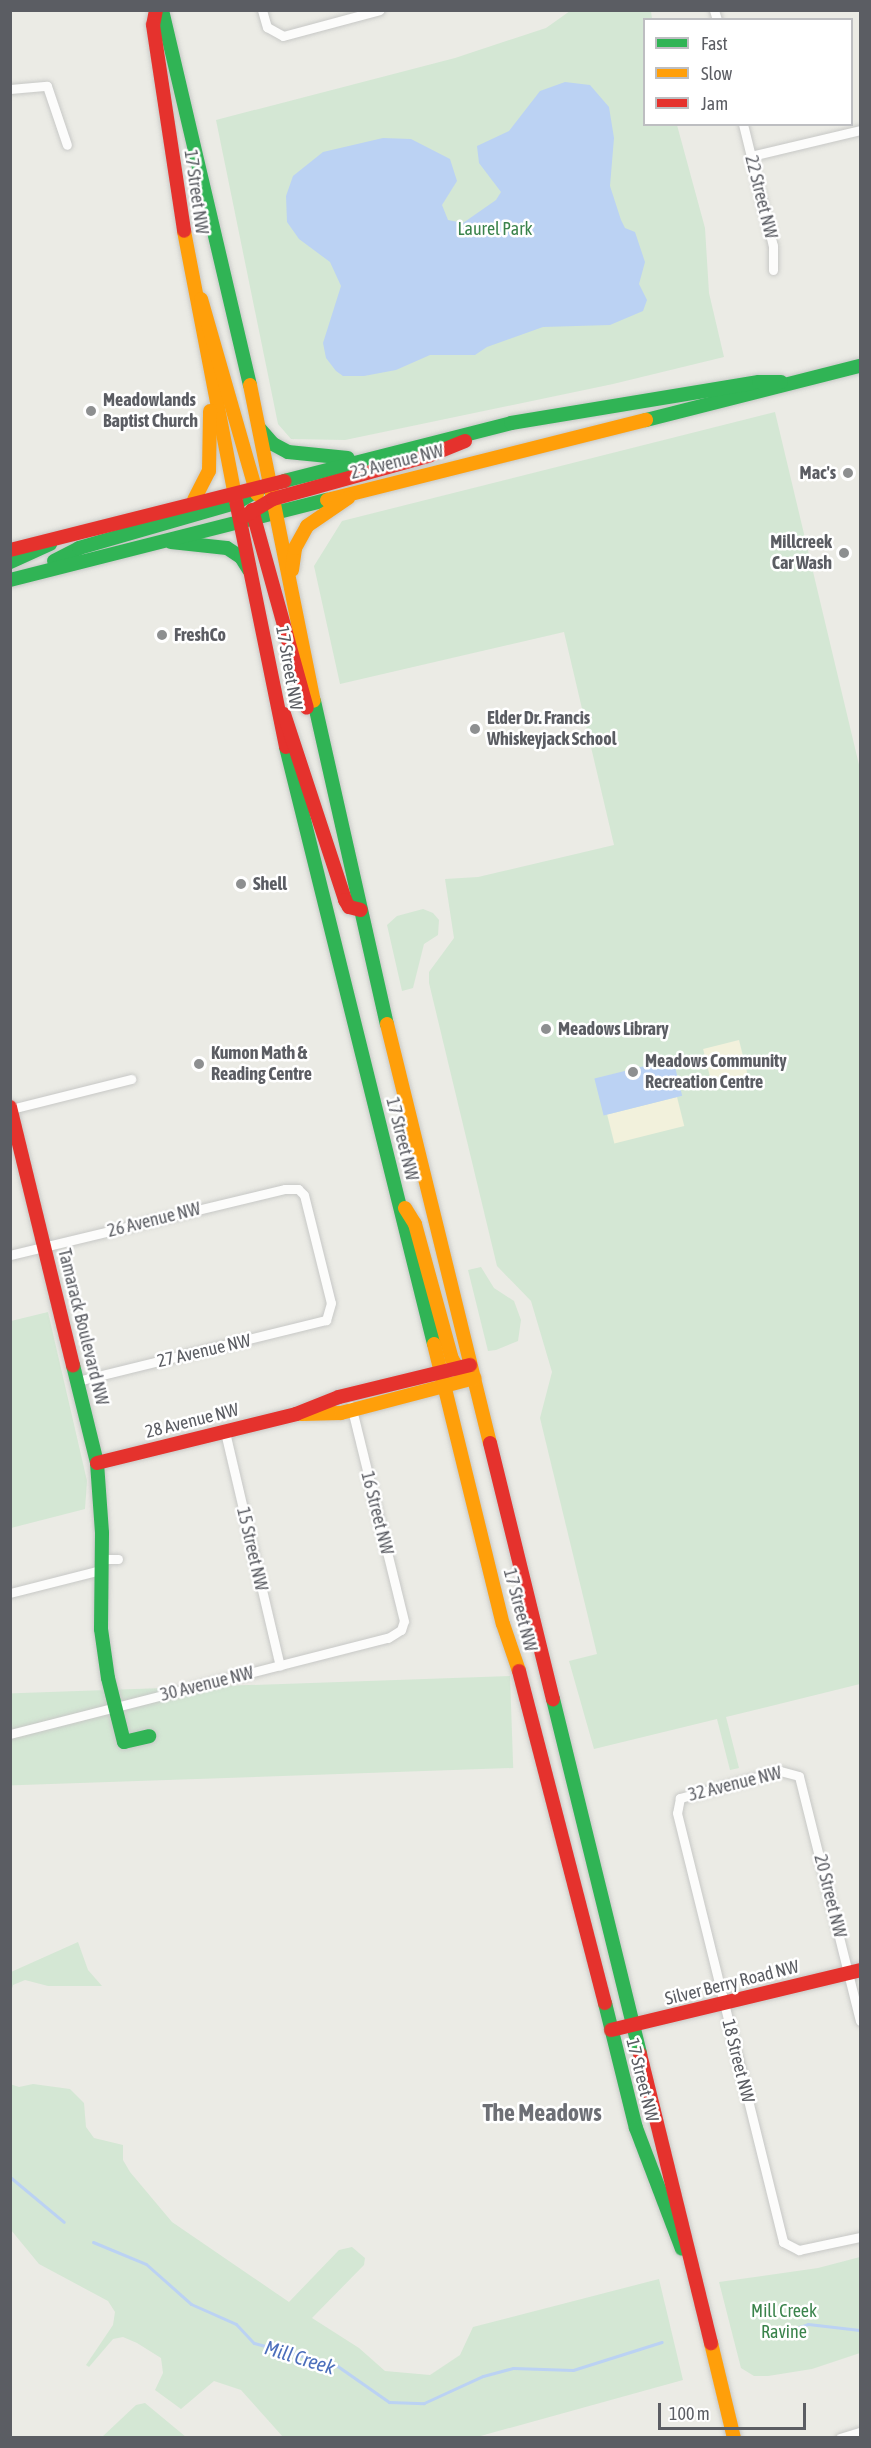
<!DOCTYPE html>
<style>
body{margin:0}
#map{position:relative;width:871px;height:2448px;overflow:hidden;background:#ebebe5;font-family:"Asap Condensed",sans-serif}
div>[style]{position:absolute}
.green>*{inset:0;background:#d4e7d4;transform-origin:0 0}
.sand>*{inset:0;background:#f2f1dc;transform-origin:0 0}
.water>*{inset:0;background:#bbd2f3;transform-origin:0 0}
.stream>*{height:3px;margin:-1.5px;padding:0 1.5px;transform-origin:1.5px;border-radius:1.5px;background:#bbd2f3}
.roads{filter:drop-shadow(0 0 2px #c7c8c6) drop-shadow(0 0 2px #c7c8c6)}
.street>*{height:9px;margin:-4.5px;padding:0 4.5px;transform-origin:4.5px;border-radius:4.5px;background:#fcfcfb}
.fast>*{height:14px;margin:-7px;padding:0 7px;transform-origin:7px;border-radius:7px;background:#30b455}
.slow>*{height:14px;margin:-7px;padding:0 7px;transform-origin:7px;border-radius:7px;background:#ff9f0a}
.jam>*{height:14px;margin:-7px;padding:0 7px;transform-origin:7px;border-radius:7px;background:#e5322d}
.dots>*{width:16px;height:16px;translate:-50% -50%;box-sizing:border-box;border:3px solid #fff;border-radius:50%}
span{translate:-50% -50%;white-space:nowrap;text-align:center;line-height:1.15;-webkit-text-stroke:5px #fff;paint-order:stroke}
.street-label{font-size:18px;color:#5b5d63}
.park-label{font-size:18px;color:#3a834b}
.poi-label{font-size:18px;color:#5b5d63;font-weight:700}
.left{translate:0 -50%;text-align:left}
.right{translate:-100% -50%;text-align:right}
.water-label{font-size:20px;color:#4b6ebb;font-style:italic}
.district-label{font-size:24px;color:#6d6f75;font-weight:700}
.frame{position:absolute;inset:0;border:12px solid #5b5d63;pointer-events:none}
.legend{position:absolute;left:643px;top:18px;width:210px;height:108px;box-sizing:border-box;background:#fff;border:2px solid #bdbec1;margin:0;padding:8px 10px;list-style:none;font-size:18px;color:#5b5d63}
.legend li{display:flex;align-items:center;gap:12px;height:30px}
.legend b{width:30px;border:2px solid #bdbec1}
.scale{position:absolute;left:658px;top:2403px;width:148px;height:27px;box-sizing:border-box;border:3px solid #5b5d63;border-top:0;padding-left:8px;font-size:18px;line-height:21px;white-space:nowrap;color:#5b5d63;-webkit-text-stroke:4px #fff;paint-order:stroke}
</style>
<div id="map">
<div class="green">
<i style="clip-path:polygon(570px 11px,651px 11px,652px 19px,644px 20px,644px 124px,677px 125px,705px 228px,709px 293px,724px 357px,613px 384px,345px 440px,291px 439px,278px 424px,216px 120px,455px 58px,546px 28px)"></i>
<i style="clip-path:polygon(775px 412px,860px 769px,860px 1684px,726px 1717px,739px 1768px,730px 1770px,717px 1719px,594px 1749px,569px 1661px,597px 1654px,540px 1418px,552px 1372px,531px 1301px,497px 1266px,429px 983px,429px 972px,454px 938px,445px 879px,478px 877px,614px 845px,564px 632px,340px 684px,314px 566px,342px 521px)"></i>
<i style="clip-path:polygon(423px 909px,433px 913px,439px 920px,438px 935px,424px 944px,413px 988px,402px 991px,387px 925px,397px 916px)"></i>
<i style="clip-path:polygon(481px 1267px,494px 1288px,514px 1301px,521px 1320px,518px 1341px,496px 1350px,488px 1351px,468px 1270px)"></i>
<i style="clip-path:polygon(48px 1312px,87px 1481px,85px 1509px,11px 1528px,11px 1321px)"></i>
<i style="left:510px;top:1676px;width:92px;height:515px;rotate:88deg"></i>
<i style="clip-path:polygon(78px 1942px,88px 1970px,102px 1986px,48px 1986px,25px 1980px,13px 1985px,11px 1992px,11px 1972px)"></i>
<i style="clip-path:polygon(10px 2084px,19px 2087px,33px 2084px,70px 2089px,84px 2103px,86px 2127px,94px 2138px,123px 2145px,123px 2160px,130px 2172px,172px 2222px,289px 2302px,339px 2250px,352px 2247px,359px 2253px,365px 2258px,364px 2265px,312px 2318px,359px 2348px,385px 2371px,430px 2375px,460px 2355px,473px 2327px,659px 2279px,683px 2380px,477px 2437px,283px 2437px,241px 2390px,214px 2381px,181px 2409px,155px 2390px,163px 2373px,161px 2358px,137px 2343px,123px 2337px,113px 2339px,89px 2367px,86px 2365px,113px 2325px,115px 2312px,108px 2301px,39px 2264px,11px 2230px)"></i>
<i style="clip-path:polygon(860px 2257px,860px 2353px,812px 2369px,768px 2376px,754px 2376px,741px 2368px,719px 2282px,818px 2268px)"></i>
<i style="clip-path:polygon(145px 2403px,186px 2437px,102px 2437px,136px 2405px)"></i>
</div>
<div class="sand">
<i style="left:739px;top:1040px;width:36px;height:37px;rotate:76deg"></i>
<i style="left:677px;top:1097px;width:30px;height:72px;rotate:76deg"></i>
</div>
<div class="water">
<i style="clip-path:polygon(565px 82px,590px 85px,609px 107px,614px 138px,610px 186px,621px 220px,625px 228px,635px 232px,645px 262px,639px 284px,647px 300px,643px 311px,610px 325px,543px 327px,487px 347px,475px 355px,430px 355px,396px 370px,364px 376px,343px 376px,336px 371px,326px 358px,323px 343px,341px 286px,330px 262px,299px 239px,287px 222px,286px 196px,293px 176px,323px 152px,383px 138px,411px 139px,450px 159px,457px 181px,442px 205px,448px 220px,463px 223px,496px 200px,501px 192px,479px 163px,477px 146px,509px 131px,540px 91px)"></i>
<i style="left:673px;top:1059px;width:38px;height:81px;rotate:76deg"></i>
</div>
<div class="stream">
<i style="left:10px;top:2177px;width:70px;rotate:39.8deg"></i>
<i style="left:93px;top:2242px;width:57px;rotate:22.5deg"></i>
<i style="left:146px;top:2264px;width:60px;rotate:41.6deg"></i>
<i style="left:191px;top:2304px;width:49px;rotate:24deg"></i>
<i style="left:236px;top:2324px;width:26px;rotate:47deg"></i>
<i style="left:254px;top:2343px;width:85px;rotate:15deg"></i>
<i style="left:336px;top:2365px;width:65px;rotate:34.9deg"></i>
<i style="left:389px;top:2402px;width:35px;rotate:2deg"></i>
<i style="left:424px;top:2403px;width:65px;rotate:-24.6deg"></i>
<i style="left:483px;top:2376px;width:31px;rotate:-15deg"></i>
<i style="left:513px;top:2368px;width:60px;rotate:1.9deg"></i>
<i style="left:573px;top:2370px;width:93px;rotate:-17.5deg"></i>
<i style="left:768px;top:2329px;width:17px;rotate:10deg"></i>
<i style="left:785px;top:2332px;width:24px;rotate:-19deg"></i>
<i style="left:808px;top:2324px;width:52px;rotate:6.6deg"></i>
</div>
<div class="roads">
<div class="street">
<i style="left:262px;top:10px;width:18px;rotate:74deg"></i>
<i style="left:267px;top:27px;width:18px;rotate:29deg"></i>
<i style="left:283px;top:36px;width:100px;rotate:-15deg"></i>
<i style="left:714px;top:10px;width:10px;rotate:73deg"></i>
<i style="left:10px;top:89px;width:37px;rotate:-5deg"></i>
<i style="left:47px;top:86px;width:62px;rotate:71.3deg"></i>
<i style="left:743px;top:124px;width:126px;rotate:76.2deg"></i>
<i style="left:773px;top:246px;width:24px;rotate:90deg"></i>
<i style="left:751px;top:156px;width:112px;rotate:-13.4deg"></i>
<i style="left:11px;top:1109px;width:124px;rotate:-14deg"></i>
<i style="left:10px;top:1255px;width:283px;rotate:-13.5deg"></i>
<i style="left:285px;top:1189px;width:13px"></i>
<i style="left:298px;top:1189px;width:8px;rotate:45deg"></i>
<i style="left:304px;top:1195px;width:111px;rotate:76deg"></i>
<i style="left:331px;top:1303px;width:18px;rotate:106deg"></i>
<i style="left:326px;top:1320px;width:255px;rotate:166.2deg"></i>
<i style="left:225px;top:1432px;width:240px;rotate:76.8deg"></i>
<i style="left:102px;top:1559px;width:16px"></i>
<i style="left:10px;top:1593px;width:94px;rotate:-14.2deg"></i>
<i style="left:10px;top:1734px;width:390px;rotate:-14.3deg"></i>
<i style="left:388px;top:1638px;width:15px;rotate:-32deg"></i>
<i style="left:401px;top:1630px;width:9px;rotate:-72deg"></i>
<i style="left:404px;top:1621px;width:221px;rotate:-103.8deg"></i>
<i style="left:860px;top:2021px;width:252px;rotate:-104deg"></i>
<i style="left:799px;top:1776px;width:20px;rotate:-165deg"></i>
<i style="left:780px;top:1771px;width:104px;rotate:164.9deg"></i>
<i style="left:680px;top:1798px;width:15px;rotate:101deg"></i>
<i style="left:677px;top:1813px;width:442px;rotate:76.1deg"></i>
<i style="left:783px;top:2242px;width:18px;rotate:27deg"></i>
<i style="left:799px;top:2250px;width:62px;rotate:-12deg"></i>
<i style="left:840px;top:2438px;width:21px;rotate:-17deg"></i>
</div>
<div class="fast">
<i style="left:162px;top:10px;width:385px;rotate:76.8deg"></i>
<i style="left:646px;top:420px;width:221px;rotate:-14.2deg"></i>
<i style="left:260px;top:429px;width:20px;rotate:49deg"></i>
<i style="left:273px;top:444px;width:17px;rotate:28deg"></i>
<i style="left:288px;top:452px;width:60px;rotate:5.7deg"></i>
<i style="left:284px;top:481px;width:234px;rotate:-14.3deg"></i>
<i style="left:511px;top:423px;width:251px;rotate:-9.4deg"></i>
<i style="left:759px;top:382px;width:22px"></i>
<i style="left:171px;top:542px;width:56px;rotate:6.1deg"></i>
<i style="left:227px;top:548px;width:17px;rotate:33deg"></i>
<i style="left:241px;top:557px;width:15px;rotate:58deg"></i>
<i style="left:54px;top:561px;width:28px;rotate:-27deg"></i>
<i style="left:79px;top:548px;width:166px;rotate:-16.1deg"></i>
<i style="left:238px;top:502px;width:29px;rotate:-31deg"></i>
<i style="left:10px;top:562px;width:44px;rotate:-24.2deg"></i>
<i style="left:10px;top:580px;width:327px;rotate:-14.2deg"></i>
<i style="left:314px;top:701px;width:331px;rotate:77.3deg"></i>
<i style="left:286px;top:747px;width:615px;rotate:76.08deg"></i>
<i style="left:73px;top:1365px;width:101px;rotate:76.2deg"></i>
<i style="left:97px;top:1463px;width:70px;rotate:85.9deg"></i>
<i style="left:102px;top:1533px;width:96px;rotate:90.6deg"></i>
<i style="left:101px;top:1629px;width:49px;rotate:81.9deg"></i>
<i style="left:108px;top:1678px;width:66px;rotate:76deg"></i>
<i style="left:124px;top:1742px;width:26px;rotate:-13deg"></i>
<i style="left:553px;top:1699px;width:366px;rotate:76.2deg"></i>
<i style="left:605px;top:2003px;width:129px;rotate:76.1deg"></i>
<i style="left:636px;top:2128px;width:129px;rotate:69.2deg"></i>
</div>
<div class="slow">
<i style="left:184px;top:231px;width:275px;rotate:79.1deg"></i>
<i style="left:201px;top:299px;width:203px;rotate:74deg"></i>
<i style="left:250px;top:385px;width:322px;rotate:78.6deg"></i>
<i style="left:194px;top:500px;width:33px;rotate:-63deg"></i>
<i style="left:209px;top:471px;width:60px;rotate:-89deg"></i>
<i style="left:327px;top:500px;width:329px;rotate:-14.1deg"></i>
<i style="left:292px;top:570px;width:22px;rotate:-82deg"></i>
<i style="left:295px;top:548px;width:25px;rotate:-61deg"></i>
<i style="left:307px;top:526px;width:50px;rotate:-34.3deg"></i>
<i style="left:387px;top:1024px;width:431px;rotate:76.2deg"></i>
<i style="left:405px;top:1208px;width:19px;rotate:58deg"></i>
<i style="left:415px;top:1224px;width:140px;rotate:74.7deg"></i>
<i style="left:452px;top:1359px;width:17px;rotate:57deg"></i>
<i style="left:434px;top:1344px;width:288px;rotate:76.2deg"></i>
<i style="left:503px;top:1624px;width:50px;rotate:71.2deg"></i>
<i style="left:301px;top:1414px;width:40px;rotate:-1.4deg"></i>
<i style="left:341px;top:1413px;width:138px;rotate:-14.7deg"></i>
<i style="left:711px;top:2343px;width:98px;rotate:76.4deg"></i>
</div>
<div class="jam">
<i style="left:156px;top:10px;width:15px;rotate:101deg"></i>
<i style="left:153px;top:25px;width:208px;rotate:81.4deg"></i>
<i style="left:236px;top:501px;width:251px;rotate:78.5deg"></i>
<i style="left:252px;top:510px;width:205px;rotate:74.5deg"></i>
<i style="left:243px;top:517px;width:35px;rotate:-31deg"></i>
<i style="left:273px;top:499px;width:161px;rotate:-15.5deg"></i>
<i style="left:428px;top:456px;width:40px;rotate:-22deg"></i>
<i style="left:10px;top:550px;width:283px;rotate:-14.1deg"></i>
<i style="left:284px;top:714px;width:196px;rotate:71.8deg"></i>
<i style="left:345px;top:900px;width:8px;rotate:60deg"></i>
<i style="left:349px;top:907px;width:12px;rotate:14deg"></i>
<i style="left:10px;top:1107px;width:266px;rotate:76.3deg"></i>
<i style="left:490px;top:1443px;width:264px;rotate:76.2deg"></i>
<i style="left:97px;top:1463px;width:205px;rotate:-13.8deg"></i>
<i style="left:296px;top:1414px;width:46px;rotate:-21.6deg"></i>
<i style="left:339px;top:1397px;width:135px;rotate:-13.7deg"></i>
<i style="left:519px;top:1671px;width:343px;rotate:75.5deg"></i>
<i style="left:611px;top:2030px;width:256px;rotate:-13.5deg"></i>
<i style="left:640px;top:2054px;width:298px;rotate:76.2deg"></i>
</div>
</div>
<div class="dots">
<i style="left:91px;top:411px;background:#8d8f90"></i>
<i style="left:848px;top:473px;background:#8d8f90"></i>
<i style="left:844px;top:553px;background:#8d8f90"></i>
<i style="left:162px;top:635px;background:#8d8f90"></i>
<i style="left:475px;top:729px;background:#8d8f90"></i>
<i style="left:241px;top:884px;background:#8d8f90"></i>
<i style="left:546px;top:1029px;background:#8d8f90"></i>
<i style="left:199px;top:1064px;background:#8d8f90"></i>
<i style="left:633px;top:1072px;background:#8d8f90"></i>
</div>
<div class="street-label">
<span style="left:196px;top:192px;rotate:82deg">17 Street NW</span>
<span style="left:761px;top:197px;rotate:76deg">22 Street NW</span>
<span style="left:397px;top:462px;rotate:-14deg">23 Avenue NW</span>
<span style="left:289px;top:668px;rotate:80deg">17 Street NW</span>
<span style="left:402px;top:1139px;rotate:76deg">17 Street NW</span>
<span style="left:154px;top:1220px;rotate:-14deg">26 Avenue NW</span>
<span style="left:83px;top:1327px;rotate:76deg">Tamarack Boulevard NW</span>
<span style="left:204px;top:1351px;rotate:-13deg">27 Avenue NW</span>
<span style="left:192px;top:1421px;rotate:-14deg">28 Avenue NW</span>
<span style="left:377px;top:1513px;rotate:76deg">16 Street NW</span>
<span style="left:252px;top:1549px;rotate:77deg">15 Street NW</span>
<span style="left:520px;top:1610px;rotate:75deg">17 Street NW</span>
<span style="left:207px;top:1684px;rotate:-14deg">30 Avenue NW</span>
<span style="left:735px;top:1784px;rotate:-14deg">32 Avenue NW</span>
<span style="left:830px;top:1896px;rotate:76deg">20 Street NW</span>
<span style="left:732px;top:1983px;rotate:-14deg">Silver Berry Road NW</span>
<span style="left:738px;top:2061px;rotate:76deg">18 Street NW</span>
<span style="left:642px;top:2080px;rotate:76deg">17 Street NW</span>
</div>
<div class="park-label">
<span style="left:495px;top:229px">Laurel Park</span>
<span style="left:784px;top:2322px">Mill Creek<br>Ravine</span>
</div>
<div class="poi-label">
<span class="left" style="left:103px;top:411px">Meadowlands<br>Baptist Church</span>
<span class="right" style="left:836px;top:473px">Mac's</span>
<span class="right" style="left:832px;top:553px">Millcreek<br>Car Wash</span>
<span class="left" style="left:174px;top:635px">FreshCo</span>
<span class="left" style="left:487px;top:729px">Elder Dr. Francis<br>Whiskeyjack School</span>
<span class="left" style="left:253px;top:884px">Shell</span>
<span class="left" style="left:558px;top:1029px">Meadows Library</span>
<span class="left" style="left:211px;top:1064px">Kumon Math &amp;<br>Reading Centre</span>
<span class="left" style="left:645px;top:1072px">Meadows Community<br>Recreation Centre</span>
</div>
<div class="water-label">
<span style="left:300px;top:2357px;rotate:17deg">Mill Creek</span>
</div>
<div class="district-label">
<span style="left:542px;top:2113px">The Meadows</span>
</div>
<div class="frame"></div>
<ul class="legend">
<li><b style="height:8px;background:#30b455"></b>Fast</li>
<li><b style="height:8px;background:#ff9f0a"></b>Slow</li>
<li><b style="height:8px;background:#e5322d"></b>Jam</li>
</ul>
<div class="scale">100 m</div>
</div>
